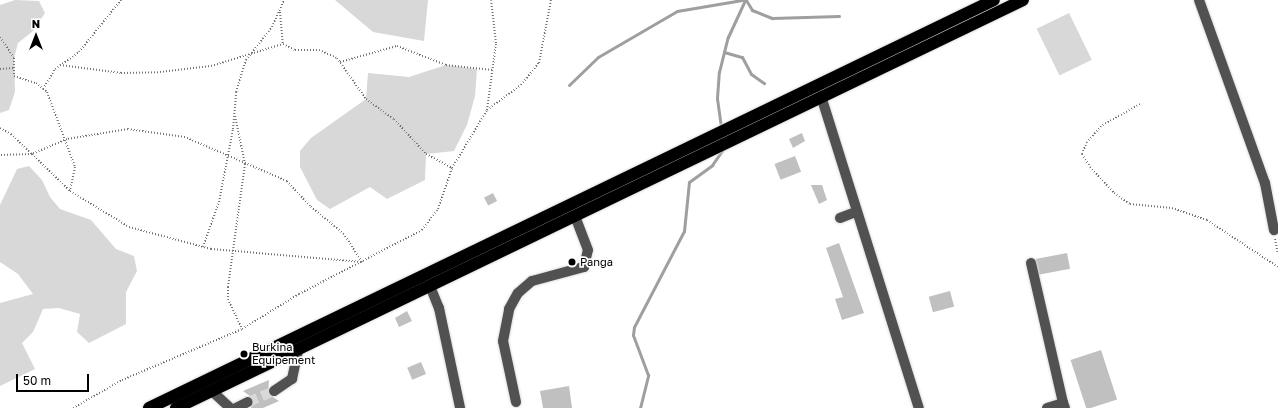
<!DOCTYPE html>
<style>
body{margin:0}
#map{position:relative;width:1278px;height:408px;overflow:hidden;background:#fff;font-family:"Golos Text",sans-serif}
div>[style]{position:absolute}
.green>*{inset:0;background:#d8d8d8;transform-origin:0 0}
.stream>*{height:3px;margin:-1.5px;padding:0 1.5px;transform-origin:1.5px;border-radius:1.5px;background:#9f9f9f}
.building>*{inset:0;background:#c0c0c0;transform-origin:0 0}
.minor-tunnel>*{height:10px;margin-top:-5px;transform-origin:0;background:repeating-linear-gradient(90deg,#d9d9d9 0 10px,transparent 0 15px)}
.path>*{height:2px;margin-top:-1px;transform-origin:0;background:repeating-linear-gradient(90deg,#737373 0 1px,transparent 0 3px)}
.roads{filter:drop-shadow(0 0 1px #dbdbdb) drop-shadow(0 0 1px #dbdbdb)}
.minor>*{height:10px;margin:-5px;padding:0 5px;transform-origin:5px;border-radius:5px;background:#515151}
.highway>*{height:12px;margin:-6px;padding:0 6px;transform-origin:6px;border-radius:6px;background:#000}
.dots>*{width:11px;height:11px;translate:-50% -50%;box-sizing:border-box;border:2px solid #fff;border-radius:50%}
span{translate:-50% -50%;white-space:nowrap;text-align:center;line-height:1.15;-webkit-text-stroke:3.5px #fff;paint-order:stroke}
.poi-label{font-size:11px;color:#000}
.left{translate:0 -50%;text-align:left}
.north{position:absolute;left:16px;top:16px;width:40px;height:40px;-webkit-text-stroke:3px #fff;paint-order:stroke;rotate:0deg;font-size:11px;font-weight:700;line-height:16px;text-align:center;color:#000}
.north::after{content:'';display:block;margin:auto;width:14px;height:18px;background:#000;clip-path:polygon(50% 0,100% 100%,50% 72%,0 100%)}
.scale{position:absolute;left:16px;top:374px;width:73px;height:18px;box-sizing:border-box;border:2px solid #000;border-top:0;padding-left:5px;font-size:12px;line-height:14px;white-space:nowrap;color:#000;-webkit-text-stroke:3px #fff;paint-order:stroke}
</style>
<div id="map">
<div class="green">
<i style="clip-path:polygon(15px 0,39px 1px,45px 13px,33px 31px,18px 43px,14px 58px,15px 92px,9px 110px,0 113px,0 5px)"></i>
<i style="clip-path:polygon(335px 0,428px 0,424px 41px,373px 32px)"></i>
<i style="left:1069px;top:13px;width:52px;height:36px;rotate:64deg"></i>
<i style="clip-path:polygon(446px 65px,477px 69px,475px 96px,467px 125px,454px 151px,426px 154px,425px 180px,387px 199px,370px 187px,330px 209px,317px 200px,300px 167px,300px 151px,311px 138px,366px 99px,368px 73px,409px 77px)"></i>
<i style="clip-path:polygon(29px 166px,42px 180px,50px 197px,60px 209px,91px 220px,116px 249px,134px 256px,137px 271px,126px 292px,126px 324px,89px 343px,77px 332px,80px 314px,59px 308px,43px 309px,33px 332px,22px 343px,35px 369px,0 386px,0 303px,33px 294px,18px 274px,0 262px,0 205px,17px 169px)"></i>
</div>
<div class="stream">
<i style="left:746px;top:0;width:12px;rotate:59deg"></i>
<i style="left:752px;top:10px;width:22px;rotate:22deg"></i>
<i style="left:772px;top:18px;width:67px;rotate:-1.7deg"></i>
<i style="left:724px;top:52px;width:19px;rotate:16deg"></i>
<i style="left:742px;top:57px;width:19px;rotate:62deg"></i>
<i style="left:751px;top:74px;width:16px;rotate:35deg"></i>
<i style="left:569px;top:85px;width:40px;rotate:-44deg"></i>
<i style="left:598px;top:57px;width:91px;rotate:-30.2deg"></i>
<i style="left:677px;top:11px;width:66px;rotate:-9.6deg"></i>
<i style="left:721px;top:127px;width:29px;rotate:-98deg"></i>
<i style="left:717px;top:98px;width:26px;rotate:-86deg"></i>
<i style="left:719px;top:72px;width:36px;rotate:-76deg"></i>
<i style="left:728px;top:37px;width:41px;rotate:-65.3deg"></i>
<i style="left:640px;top:408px;width:34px;rotate:-76deg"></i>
<i style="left:648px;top:375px;width:43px;rotate:-110.6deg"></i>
<i style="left:633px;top:335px;width:8px;rotate:-83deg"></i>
<i style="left:634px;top:327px;width:108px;rotate:-62.5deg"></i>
<i style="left:684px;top:231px;width:49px;rotate:-84.2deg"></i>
<i style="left:689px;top:182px;width:29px;rotate:-36deg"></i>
<i style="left:712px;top:165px;width:19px;rotate:-55deg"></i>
</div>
<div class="building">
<i style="clip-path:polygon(802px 133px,805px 141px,793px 148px,789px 139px)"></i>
<i style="left:795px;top:156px;width:17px;height:22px;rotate:69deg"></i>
<i style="clip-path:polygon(811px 185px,822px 185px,827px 200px,819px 204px)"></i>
<i style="left:493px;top:193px;width:9px;height:10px;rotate:63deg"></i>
<i style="clip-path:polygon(839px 243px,864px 313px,842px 320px,835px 299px,843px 297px,826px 248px)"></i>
<i style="left:1067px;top:253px;width:16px;height:32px;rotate:79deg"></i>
<i style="left:950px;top:291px;width:16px;height:22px;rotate:75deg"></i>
<i style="clip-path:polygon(407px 311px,412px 321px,399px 327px,395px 318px)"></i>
<i style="left:1101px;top:350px;width:52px;height:32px;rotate:72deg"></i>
<i style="left:421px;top:362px;width:13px;height:15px;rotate:67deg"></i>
<i style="clip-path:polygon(269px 380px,268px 394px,279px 401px,263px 408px,251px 408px,254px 399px,243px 391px)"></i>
<i style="clip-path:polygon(569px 386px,572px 408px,543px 408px,540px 391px)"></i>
</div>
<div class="minor-tunnel">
<i style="left:248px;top:402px;width:28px;rotate:-23deg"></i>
</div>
<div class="path">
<i style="left:280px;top:12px;width:32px;rotate:85deg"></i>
<i style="left:283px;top:44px;width:13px;rotate:27deg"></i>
<i style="left:295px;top:50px;width:24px"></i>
<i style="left:319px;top:50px;width:20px;rotate:24deg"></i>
<i style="left:337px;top:58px;width:50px;rotate:54.7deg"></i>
<i style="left:366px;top:99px;width:34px;rotate:36deg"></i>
<i style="left:394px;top:119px;width:47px;rotate:47.6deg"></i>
<i style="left:426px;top:154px;width:30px;rotate:28deg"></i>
<i style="left:0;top:37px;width:25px;rotate:56deg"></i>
<i style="left:14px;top:58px;width:18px;rotate:90deg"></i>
<i style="left:14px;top:76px;width:23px;rotate:18deg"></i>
<i style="left:36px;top:83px;width:14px;rotate:39deg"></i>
<i style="left:47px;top:92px;width:80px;rotate:69.5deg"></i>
<i style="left:75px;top:167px;width:25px;rotate:102deg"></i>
<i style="left:340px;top:62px;width:59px;rotate:-15.7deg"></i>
<i style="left:397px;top:46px;width:53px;rotate:21.2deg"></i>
<i style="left:446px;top:65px;width:47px;rotate:6.1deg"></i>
<i style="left:60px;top:65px;width:62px;rotate:7.5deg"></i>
<i style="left:121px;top:73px;width:39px;rotate:-1deg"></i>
<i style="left:160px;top:72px;width:51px;rotate:-6.7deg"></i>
<i style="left:211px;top:66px;width:75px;rotate:-17deg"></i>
<i style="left:0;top:69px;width:14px;rotate:-4deg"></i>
<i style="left:43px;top:89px;width:23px;rotate:-59deg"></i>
<i style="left:55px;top:69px;width:29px;rotate:-35deg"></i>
<i style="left:79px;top:52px;width:67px;rotate:-51.1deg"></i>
<i style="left:1140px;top:104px;width:45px;rotate:150.6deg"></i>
<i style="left:1101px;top:126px;width:21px;rotate:131deg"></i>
<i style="left:1087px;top:142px;width:13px;rotate:113deg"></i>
<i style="left:1082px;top:154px;width:15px;rotate:58deg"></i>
<i style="left:1090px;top:167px;width:35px;rotate:47deg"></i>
<i style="left:1114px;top:193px;width:19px;rotate:35deg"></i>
<i style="left:1130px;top:204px;width:42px;rotate:5.4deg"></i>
<i style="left:1172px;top:208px;width:37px;rotate:19deg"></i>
<i style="left:1207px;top:220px;width:85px;rotate:33.5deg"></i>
<i style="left:487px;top:110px;width:68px;rotate:-82.3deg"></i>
<i style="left:496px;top:43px;width:43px;rotate:-96.6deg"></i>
<i style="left:235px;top:116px;width:49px;rotate:78.2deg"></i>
<i style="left:245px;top:164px;width:124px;rotate:97.9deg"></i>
<i style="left:228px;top:287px;width:12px;rotate:90deg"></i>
<i style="left:228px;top:299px;width:33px;rotate:65deg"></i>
<i style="left:0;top:128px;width:13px;rotate:29deg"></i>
<i style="left:11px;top:134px;width:29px;rotate:44deg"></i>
<i style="left:32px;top:154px;width:53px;rotate:44.2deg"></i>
<i style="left:70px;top:191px;width:69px;rotate:31.4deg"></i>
<i style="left:129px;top:227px;width:85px;rotate:15deg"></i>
<i style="left:211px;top:249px;width:152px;rotate:4.9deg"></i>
<i style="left:362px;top:262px;width:33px;rotate:-123deg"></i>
<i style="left:344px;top:234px;width:44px;rotate:-140.5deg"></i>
<i style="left:310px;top:206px;width:34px;rotate:-133deg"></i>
<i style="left:287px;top:181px;width:111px;rotate:-156.7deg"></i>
<i style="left:185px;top:137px;width:58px;rotate:-172deg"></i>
<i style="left:128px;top:129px;width:62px;rotate:170.7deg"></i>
<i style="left:67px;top:139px;width:38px;rotate:157deg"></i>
<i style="left:32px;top:154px;width:32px;rotate:178deg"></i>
<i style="left:1275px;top:239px;width:15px;rotate:79deg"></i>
<i style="left:203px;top:247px;width:48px;rotate:-70.4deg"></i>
<i style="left:219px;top:202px;width:74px;rotate:-79.1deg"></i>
<i style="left:233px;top:129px;width:37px;rotate:-85deg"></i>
<i style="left:236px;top:92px;width:34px;rotate:-73deg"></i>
<i style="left:246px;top:60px;width:42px;rotate:-51.8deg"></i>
<i style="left:272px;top:27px;width:30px;rotate:-66deg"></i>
<i style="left:73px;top:408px;width:56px;rotate:-29.7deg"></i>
<i style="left:122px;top:380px;width:130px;rotate:-23deg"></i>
<i style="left:242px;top:329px;width:67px;rotate:-31.6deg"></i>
<i style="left:299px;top:294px;width:139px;rotate:-27.5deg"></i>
<i style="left:422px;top:230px;width:26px;rotate:-53deg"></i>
<i style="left:438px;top:209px;width:43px;rotate:-71.1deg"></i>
<i style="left:452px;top:168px;width:68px;rotate:-58.9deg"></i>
<i style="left:487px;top:110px;width:42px;rotate:-36.3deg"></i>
<i style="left:521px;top:85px;width:28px;rotate:-51deg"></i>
<i style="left:539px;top:63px;width:64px;rotate:-79.2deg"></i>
</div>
<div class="roads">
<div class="minor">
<i style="left:1199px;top:0;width:195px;rotate:70.2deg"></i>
<i style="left:1265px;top:183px;width:48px;rotate:79.2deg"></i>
<i style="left:821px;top:96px;width:327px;rotate:72.6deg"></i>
<i style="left:840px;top:218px;width:17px;rotate:-21deg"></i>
<i style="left:1031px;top:263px;width:144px;rotate:77.1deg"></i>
<i style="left:430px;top:286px;width:24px;rotate:68deg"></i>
<i style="left:439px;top:308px;width:102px;rotate:78.1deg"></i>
<i style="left:274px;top:391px;width:22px;rotate:-34deg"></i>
<i style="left:292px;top:379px;width:29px;rotate:-78deg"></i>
<i style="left:213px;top:392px;width:23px;rotate:43deg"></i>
<i style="left:516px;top:402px;width:62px;rotate:-102deg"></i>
<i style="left:503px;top:341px;width:33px;rotate:-79deg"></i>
<i style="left:509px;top:309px;width:18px;rotate:-61deg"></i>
<i style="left:518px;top:293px;width:18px;rotate:-41deg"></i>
<i style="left:532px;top:281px;width:54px;rotate:-15.1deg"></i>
<i style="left:584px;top:267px;width:17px;rotate:-77deg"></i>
<i style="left:588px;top:250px;width:34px;rotate:-111deg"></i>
<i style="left:236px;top:408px;width:13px;rotate:-27deg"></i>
<i style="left:1047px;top:408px;width:17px;rotate:-17deg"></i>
<i style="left:1063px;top:403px;width:5px;rotate:68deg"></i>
</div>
<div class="highway">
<i style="left:149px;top:408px;width:938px;rotate:-25.77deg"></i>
<i style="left:176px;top:408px;width:940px;rotate:-25.72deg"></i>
</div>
</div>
<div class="dots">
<i style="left:572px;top:262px;background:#000"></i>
<i style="left:244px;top:354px;background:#000"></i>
</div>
<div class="poi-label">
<span class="left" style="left:580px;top:262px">Panga</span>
<span class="left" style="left:252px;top:354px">Burkina<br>Equipement</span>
</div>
<div class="north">N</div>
<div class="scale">50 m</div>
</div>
